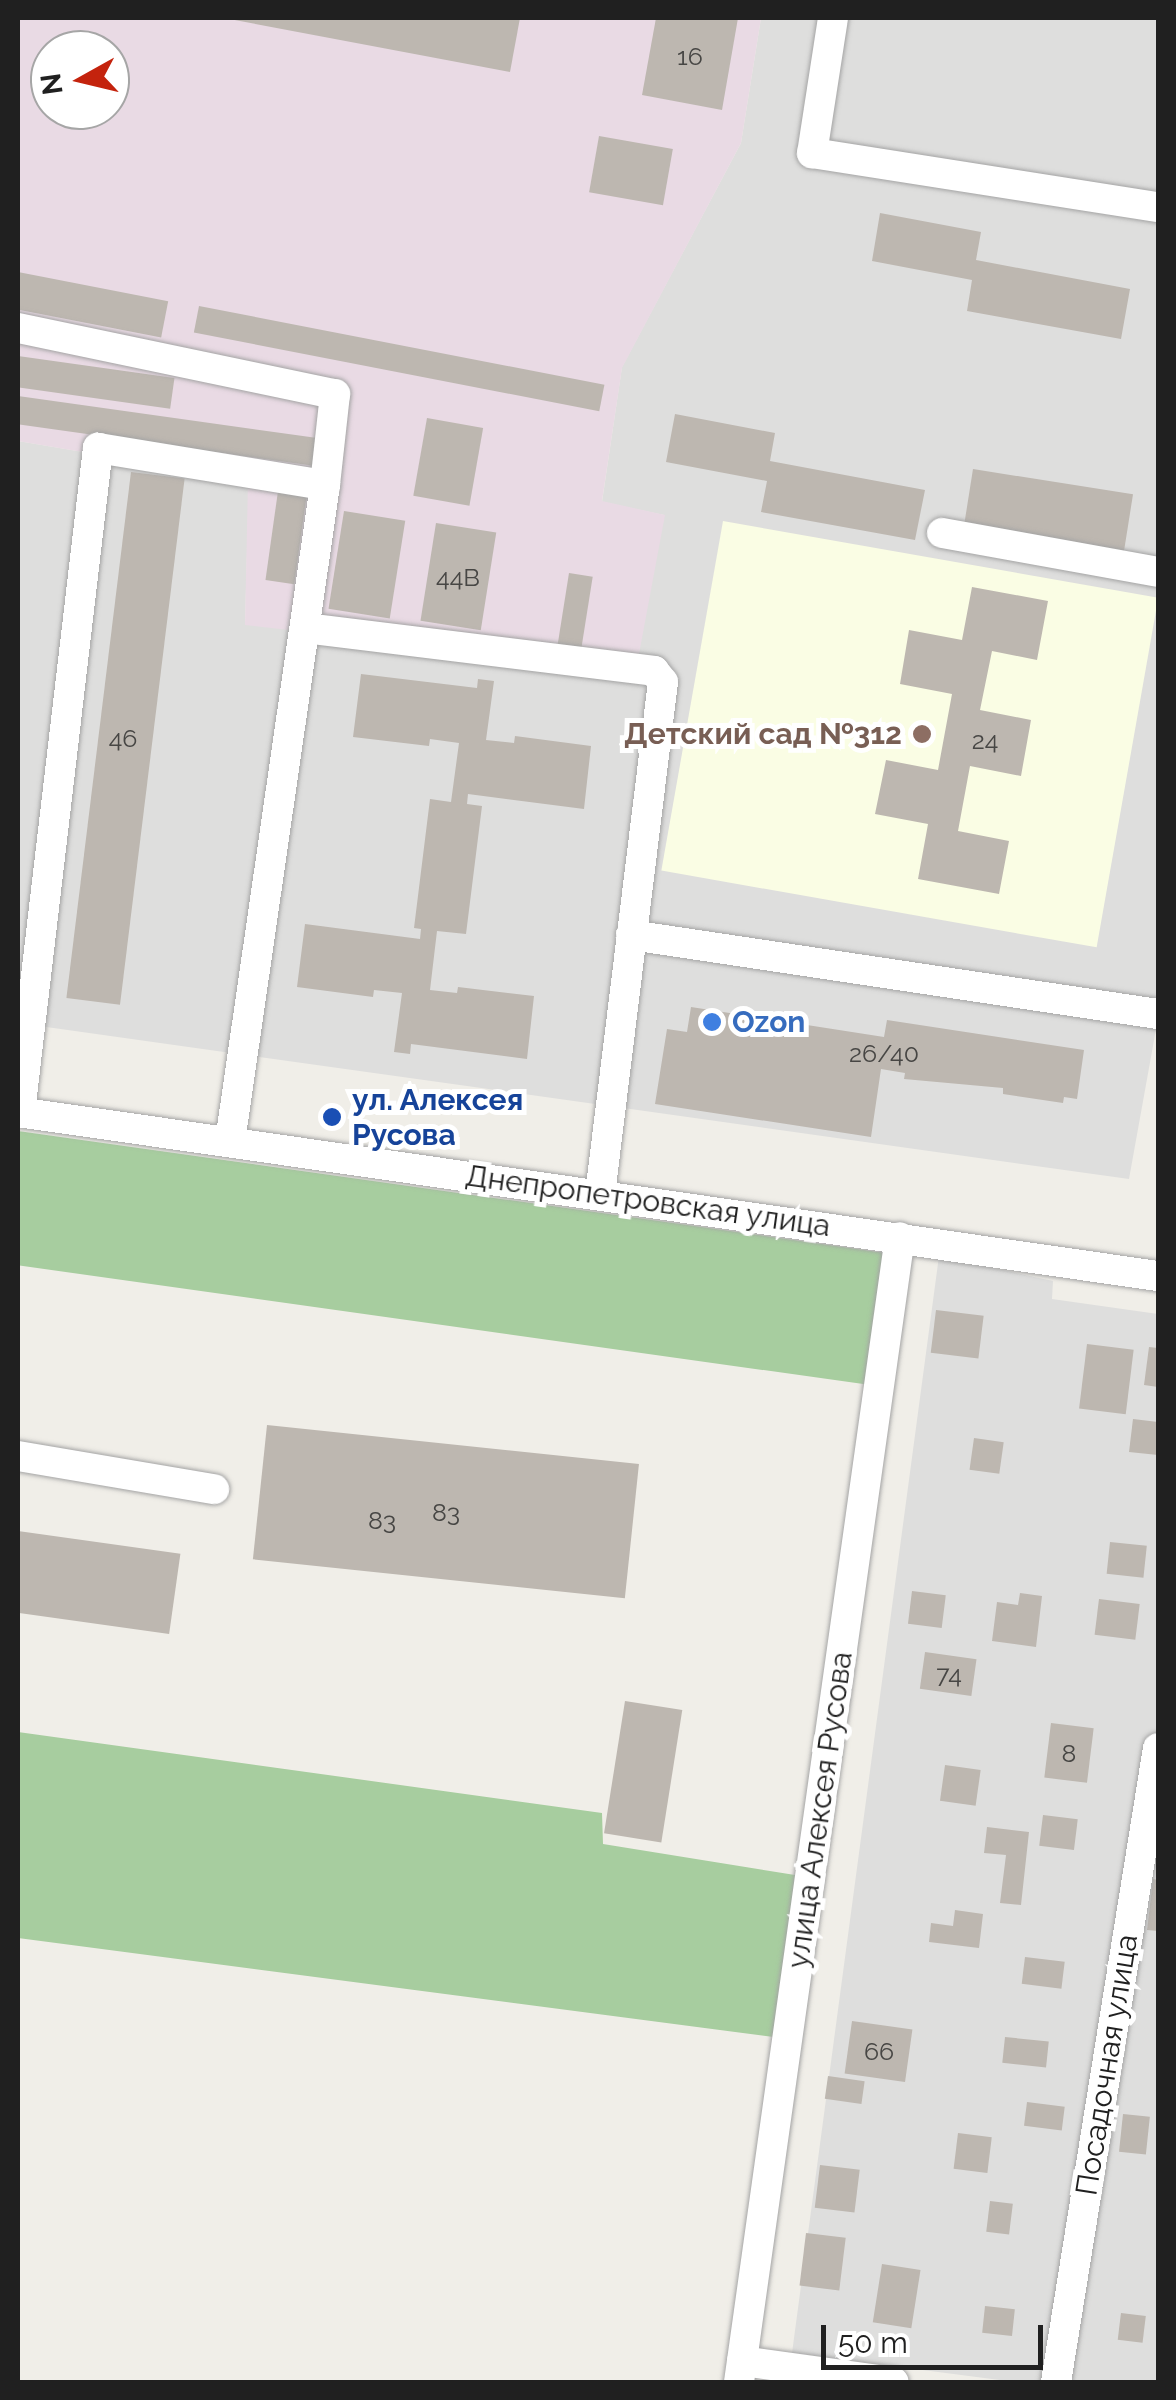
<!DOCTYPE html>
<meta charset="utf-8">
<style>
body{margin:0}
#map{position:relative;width:1176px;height:2400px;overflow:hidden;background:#f0eee8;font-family:Raleway,sans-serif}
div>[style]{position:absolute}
.residential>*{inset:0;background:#dededd}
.industrial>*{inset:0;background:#e9dae4}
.education>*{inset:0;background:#fafde4;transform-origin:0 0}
.forest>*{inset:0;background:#a7cd9f;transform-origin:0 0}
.building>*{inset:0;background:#bdb7b0;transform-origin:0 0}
.roads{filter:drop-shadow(0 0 2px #a4a4a4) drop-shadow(0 0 2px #a4a4a4)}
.minor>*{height:30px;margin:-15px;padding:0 15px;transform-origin:15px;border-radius:15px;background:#fff}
.dots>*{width:28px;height:28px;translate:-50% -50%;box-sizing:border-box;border:5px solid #fff;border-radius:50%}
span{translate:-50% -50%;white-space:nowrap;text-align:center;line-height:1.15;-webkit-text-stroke:10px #fff;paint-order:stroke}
.number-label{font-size:25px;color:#474644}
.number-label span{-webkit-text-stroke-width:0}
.education-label{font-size:30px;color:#785e54;font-weight:700}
.right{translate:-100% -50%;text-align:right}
.shop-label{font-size:30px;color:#366cbe;font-weight:700}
.left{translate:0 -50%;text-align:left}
.transit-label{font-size:30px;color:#164399;font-weight:700}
.street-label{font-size:30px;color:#202020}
.frame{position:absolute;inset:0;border:20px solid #202020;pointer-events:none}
.north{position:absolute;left:30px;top:30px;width:100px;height:100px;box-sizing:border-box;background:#fff;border:2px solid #a6a6a6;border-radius:50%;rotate:262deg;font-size:28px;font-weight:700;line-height:40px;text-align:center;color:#202020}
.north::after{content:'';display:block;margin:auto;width:35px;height:45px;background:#c4230d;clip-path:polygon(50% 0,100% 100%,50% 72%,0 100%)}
.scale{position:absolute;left:821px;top:2325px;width:222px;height:45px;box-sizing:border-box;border:5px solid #202020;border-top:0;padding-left:12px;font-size:30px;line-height:35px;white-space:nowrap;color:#202020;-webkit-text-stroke:8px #fff;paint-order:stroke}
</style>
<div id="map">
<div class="residential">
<i style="clip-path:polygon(761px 18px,1158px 18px,1158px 1018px,1129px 1179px,18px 1023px,18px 441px,249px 480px,245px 624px,664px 515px,602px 502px,622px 367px,741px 143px)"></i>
<i style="clip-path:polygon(939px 1256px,1053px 1281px,1052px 1299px,1158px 1314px,1158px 2382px,1015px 2382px,792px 2353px)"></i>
</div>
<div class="industrial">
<i style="clip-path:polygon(evenodd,18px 18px,761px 18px,741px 143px,622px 368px,602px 501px,665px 515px,636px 670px,245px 625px,248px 480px,18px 441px,18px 18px,50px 50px,110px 50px,110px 110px,50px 110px,50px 50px)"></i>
</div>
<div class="education">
<i style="left:723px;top:521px;width:442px;height:355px;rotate:10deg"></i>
</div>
<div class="forest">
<i style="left:18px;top:1131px;width:883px;height:133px;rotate:8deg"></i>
<i style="clip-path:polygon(18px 1732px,602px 1813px,603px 1844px,795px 1875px,781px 2038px,18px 1938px)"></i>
</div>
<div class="building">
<i style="clip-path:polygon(224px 18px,520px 18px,510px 72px)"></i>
<i style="clip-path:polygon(656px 18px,738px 18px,722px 110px,642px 95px)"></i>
<i style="left:599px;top:136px;width:75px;height:57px;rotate:10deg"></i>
<i style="clip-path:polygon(880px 213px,981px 232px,976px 260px,1130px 289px,1121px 339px,967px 311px,972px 280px,872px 261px)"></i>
<i style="left:18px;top:272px;width:153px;height:37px;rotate:11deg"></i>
<i style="left:199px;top:306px;width:413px;height:27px;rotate:11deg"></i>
<i style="left:18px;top:356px;width:158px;height:31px;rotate:8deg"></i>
<i style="left:18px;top:396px;width:304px;height:28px;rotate:8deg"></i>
<i style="clip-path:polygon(675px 414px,775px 433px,770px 461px,925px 490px,915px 540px,761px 512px,767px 481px,666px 462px)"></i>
<i style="left:427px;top:418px;width:57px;height:79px;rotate:10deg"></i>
<i style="left:973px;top:469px;width:162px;height:62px;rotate:9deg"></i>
<i style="left:131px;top:472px;width:54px;height:530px;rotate:7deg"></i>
<i style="left:278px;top:491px;width:29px;height:90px;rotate:8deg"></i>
<i style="left:344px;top:511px;width:62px;height:99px;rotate:9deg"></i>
<i style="left:436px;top:523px;width:61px;height:99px;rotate:9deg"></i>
<i style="left:569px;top:573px;width:24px;height:74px;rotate:9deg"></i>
<i style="clip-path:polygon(972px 587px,1048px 601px,1037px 660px,992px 651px,980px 710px,1031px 720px,1021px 776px,970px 766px,958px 831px,1009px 841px,999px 894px,918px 879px,928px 824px,875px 814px,886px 760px,938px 770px,952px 694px,900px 684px,909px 630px,962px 640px)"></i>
<i style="clip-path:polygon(361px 674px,477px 688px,478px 679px,494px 681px,486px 740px,514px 743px,515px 736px,591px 746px,584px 809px,468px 794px,467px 804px,482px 806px,466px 934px,437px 931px,430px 990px,457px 993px,458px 987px,534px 996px,527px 1059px,411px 1044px,410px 1054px,394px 1052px,402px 993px,374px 990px,373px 997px,297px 987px,305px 924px,420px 939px,421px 929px,414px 928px,430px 799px,451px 802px,459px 743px,430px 739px,429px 746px,353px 737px)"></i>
<i style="clip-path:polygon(691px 1007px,884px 1037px,887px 1020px,1084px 1050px,1077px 1099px,1064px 1097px,1063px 1103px,1003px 1094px,1003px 1088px,904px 1079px,905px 1073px,881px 1069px,871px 1137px,655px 1104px,667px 1029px,687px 1032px)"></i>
<i style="left:936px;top:1310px;width:48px;height:43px;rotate:7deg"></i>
<i style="left:1087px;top:1344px;width:47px;height:65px;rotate:7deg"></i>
<i style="clip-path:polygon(1149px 1347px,1158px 1348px,1158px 1387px,1144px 1385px)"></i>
<i style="clip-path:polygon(1133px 1419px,1158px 1422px,1158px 1455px,1129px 1452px)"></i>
<i style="left:267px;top:1425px;width:374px;height:135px;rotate:6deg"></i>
<i style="left:974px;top:1438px;width:30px;height:32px;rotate:8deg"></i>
<i style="left:18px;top:1531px;width:164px;height:81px;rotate:8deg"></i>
<i style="left:1110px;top:1542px;width:37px;height:32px;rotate:6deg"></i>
<i style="left:912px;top:1591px;width:34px;height:33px;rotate:7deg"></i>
<i style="clip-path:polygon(1020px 1593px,1042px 1596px,1036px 1647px,992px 1641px,997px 1602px,1018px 1605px)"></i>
<i style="left:1099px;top:1599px;width:41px;height:36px;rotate:7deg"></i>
<i style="left:925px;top:1652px;width:52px;height:37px;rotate:8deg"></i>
<i style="left:625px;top:1701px;width:58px;height:134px;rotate:9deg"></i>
<i style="left:1051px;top:1723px;width:43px;height:55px;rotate:7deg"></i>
<i style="left:945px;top:1765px;width:36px;height:36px;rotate:8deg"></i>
<i style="left:1043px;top:1815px;width:35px;height:31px;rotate:7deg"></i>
<i style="clip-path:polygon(987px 1827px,1029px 1832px,1021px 1905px,1000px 1903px,1006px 1855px,984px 1853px)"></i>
<i style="clip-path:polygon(1153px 1879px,1158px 1880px,1158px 1931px,1147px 1930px)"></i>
<i style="clip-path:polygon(955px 1910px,983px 1914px,979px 1948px,929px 1942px,931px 1923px,953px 1926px)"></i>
<i style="left:1025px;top:1957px;width:40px;height:27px;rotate:7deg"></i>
<i style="left:852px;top:2021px;width:61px;height:53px;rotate:8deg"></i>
<i style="left:1005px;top:2037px;width:44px;height:26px;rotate:6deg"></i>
<i style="left:828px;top:2076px;width:37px;height:23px;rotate:8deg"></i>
<i style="left:1027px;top:2102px;width:38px;height:24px;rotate:7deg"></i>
<i style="left:1123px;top:2114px;width:27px;height:38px;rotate:6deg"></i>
<i style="left:958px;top:2133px;width:34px;height:36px;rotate:7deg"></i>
<i style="left:820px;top:2165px;width:40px;height:43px;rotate:7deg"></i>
<i style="left:990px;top:2201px;width:23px;height:31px;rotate:7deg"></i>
<i style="left:806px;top:2233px;width:40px;height:53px;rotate:7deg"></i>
<i style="left:882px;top:2264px;width:39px;height:59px;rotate:9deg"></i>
<i style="left:985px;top:2306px;width:30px;height:27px;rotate:6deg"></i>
<i style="left:1121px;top:2313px;width:25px;height:27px;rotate:7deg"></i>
</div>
<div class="roads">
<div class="minor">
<i style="left:833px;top:18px;width:137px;rotate:98.8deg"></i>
<i style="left:812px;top:153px;width:350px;rotate:8.9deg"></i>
<i style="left:18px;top:328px;width:324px;rotate:11.8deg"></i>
<i style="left:335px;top:394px;width:92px;rotate:96.3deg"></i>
<i style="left:942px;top:533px;width:219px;rotate:10.2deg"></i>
<i style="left:305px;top:628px;width:352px;rotate:7deg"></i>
<i style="left:654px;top:671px;width:14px;rotate:51deg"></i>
<i style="left:663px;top:682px;width:516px;rotate:97.01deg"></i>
<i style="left:631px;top:935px;width:533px;rotate:8.53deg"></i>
<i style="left:18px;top:1112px;width:1152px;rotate:8.19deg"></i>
<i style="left:20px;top:1112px;width:669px;rotate:-83.3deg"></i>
<i style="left:98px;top:448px;width:230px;rotate:9.3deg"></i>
<i style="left:325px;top:485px;width:664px;rotate:98.23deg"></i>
<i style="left:18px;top:1456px;width:199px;rotate:9.6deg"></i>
<i style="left:742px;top:2361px;width:153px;rotate:7.9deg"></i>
<i style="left:739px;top:2382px;width:1156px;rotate:-82deg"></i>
<i style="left:1056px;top:2382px;width:642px;rotate:-80.86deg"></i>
</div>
</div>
<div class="dots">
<i style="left:922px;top:734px;background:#8d6e63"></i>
<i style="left:712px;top:1022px;background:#3f7fe0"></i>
<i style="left:332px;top:1117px;background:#1a4fb4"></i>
</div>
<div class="number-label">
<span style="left:690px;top:56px">16</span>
<span style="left:458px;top:577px">44В</span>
<span style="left:123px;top:738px">46</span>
<span style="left:985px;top:740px">24</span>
<span style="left:884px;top:1053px">26/40</span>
<span style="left:446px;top:1512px">83</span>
<span style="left:382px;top:1520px">83</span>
<span style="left:949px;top:1674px">74</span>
<span style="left:1069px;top:1753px">8</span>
<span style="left:879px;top:2051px">66</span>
</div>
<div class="education-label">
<span class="right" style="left:902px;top:734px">Детский сад №312</span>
</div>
<div class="shop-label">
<span class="left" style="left:732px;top:1022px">Ozon</span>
</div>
<div class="transit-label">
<span class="left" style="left:352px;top:1117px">ул. Алексея<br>Русова</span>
</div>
<div class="street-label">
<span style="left:648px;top:1201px;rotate:8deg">Днепропетровская улица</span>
<span style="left:820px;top:1810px;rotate:-82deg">улица Алексея Русова</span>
<span style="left:1107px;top:2065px;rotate:-81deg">Посадочная улица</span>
</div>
<div class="frame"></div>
<div class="north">N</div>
<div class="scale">50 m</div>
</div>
